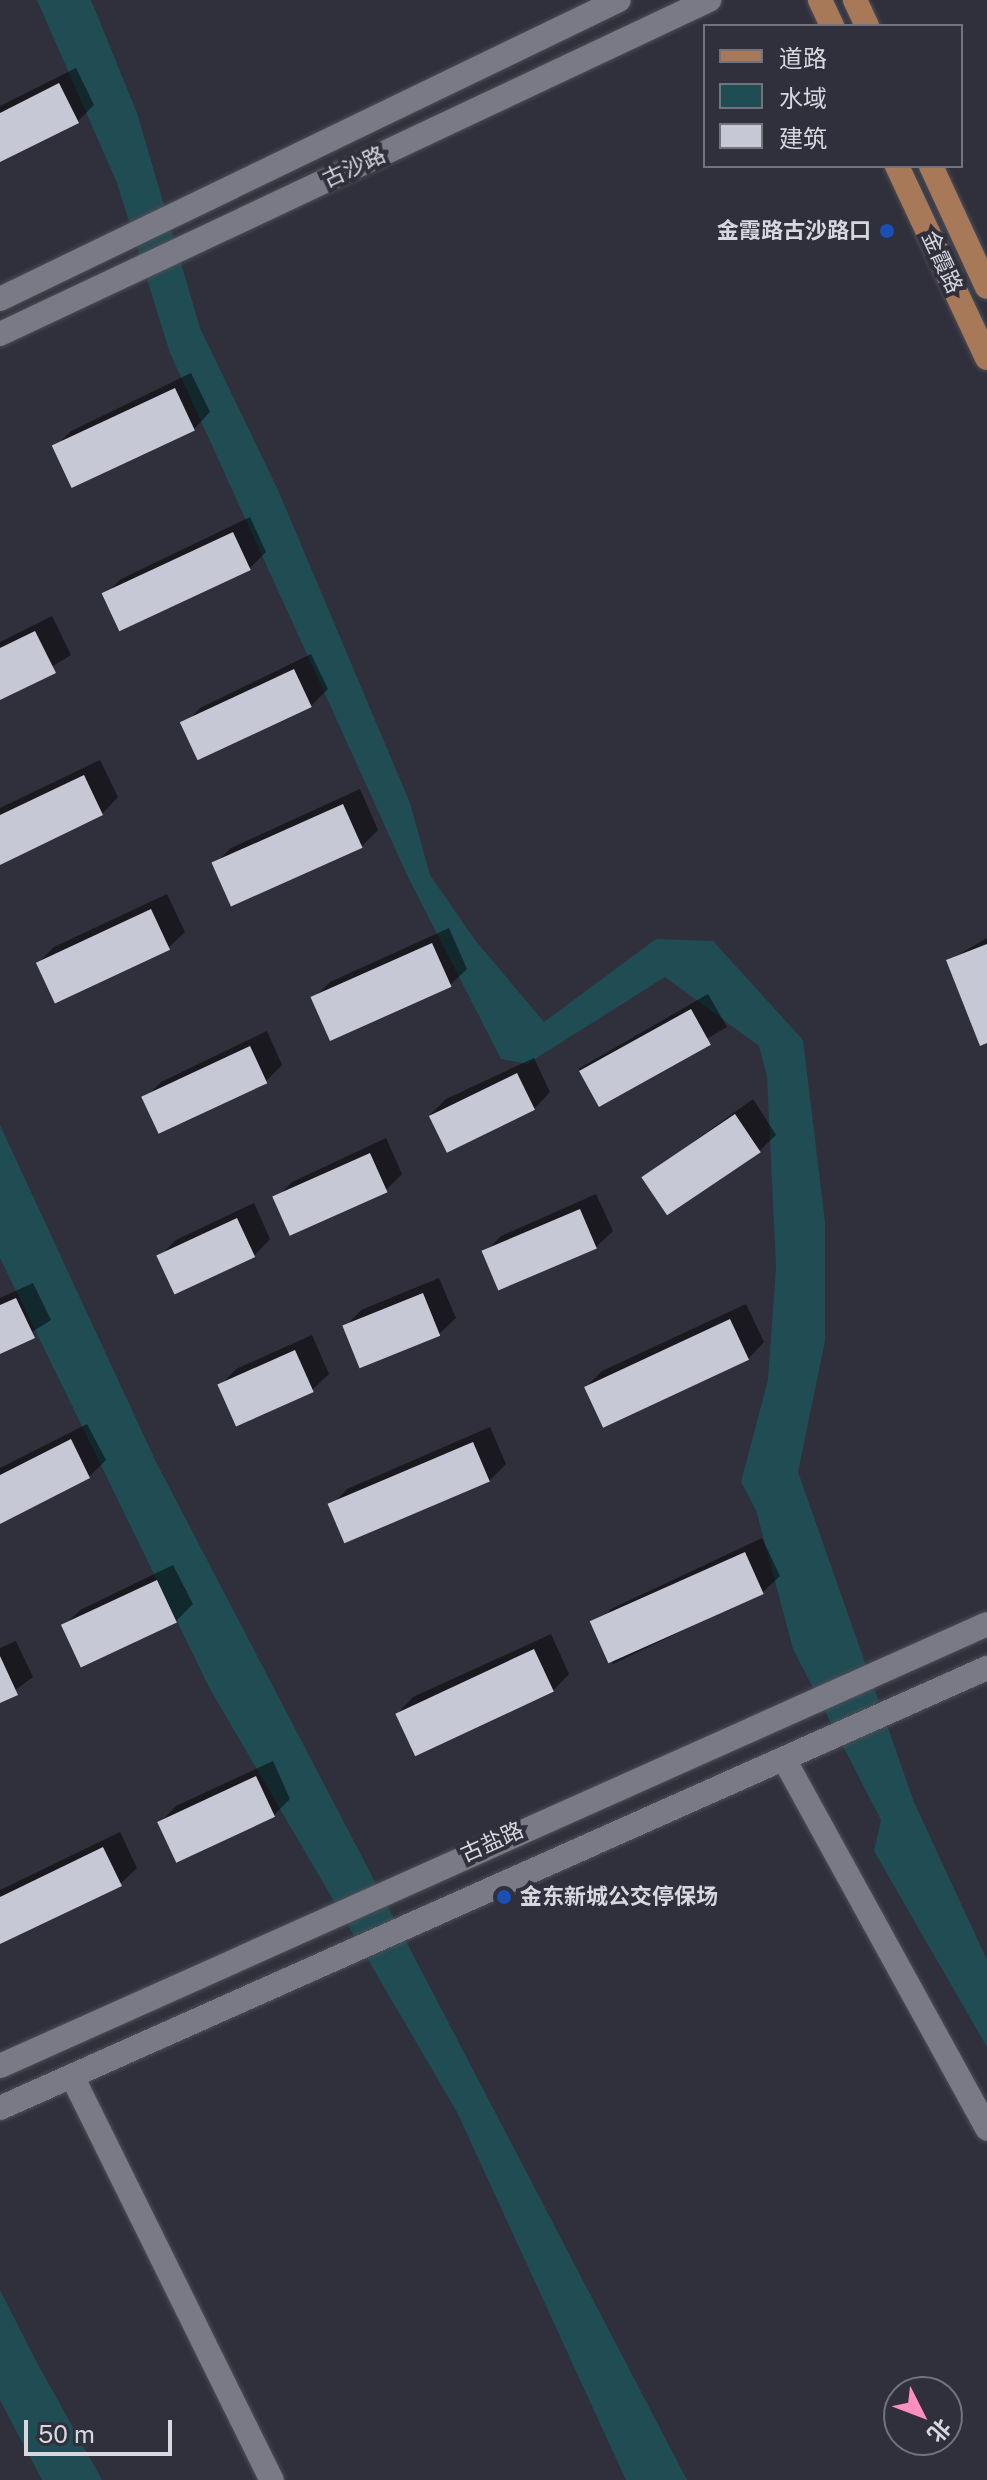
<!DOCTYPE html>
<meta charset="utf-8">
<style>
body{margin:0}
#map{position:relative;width:987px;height:2480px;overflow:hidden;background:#2f303b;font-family:"Public Sans","Noto Sans SC",sans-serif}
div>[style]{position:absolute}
.water>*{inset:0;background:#204c53}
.shadow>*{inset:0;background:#0007;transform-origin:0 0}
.building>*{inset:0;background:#c7c8d6;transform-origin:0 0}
.roads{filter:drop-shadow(0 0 2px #4d4e57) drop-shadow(0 0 2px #4d4e57)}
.minor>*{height:24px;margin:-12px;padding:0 12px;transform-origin:12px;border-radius:12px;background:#7a7a87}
.major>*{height:24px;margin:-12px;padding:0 12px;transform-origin:12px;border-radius:12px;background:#a87959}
.dots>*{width:22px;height:22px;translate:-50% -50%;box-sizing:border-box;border:4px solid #2f303b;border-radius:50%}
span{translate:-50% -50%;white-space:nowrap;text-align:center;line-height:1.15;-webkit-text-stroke:8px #2f303b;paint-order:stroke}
.street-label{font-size:22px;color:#d7d8df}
.poi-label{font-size:22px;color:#d7d8df;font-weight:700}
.right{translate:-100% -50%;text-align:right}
.left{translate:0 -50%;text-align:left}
.legend{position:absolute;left:703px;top:24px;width:260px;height:144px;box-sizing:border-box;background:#2f303b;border:2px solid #72737d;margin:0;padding:10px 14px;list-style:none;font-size:24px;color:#d7d8df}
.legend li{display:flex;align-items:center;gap:16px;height:40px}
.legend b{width:40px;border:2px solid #72737d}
.north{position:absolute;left:883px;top:2376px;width:80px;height:80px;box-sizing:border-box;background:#2f303b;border:2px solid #72737d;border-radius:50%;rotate:132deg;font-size:22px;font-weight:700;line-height:32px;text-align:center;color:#d7d8df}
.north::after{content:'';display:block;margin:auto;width:28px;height:36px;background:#fd8ebe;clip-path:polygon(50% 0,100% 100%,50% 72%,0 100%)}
.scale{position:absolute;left:24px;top:2420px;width:148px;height:36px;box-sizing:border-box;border:4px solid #d7d8df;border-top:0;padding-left:10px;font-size:24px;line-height:28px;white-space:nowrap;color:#d7d8df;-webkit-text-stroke:6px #2f303b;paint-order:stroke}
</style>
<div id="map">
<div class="water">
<i style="clip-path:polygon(37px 0,91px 0,137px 113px,200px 328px,278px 490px,410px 803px,430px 875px,475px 940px,544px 1022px,656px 939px,713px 941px,803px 1040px,825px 1222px,825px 1341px,798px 1472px,914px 1802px,987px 1960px,987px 2047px,874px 1851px,881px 1820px,793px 1649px,756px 1510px,741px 1482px,768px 1380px,776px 1267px,767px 1076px,759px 1046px,665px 977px,527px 1064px,501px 1059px,409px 879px,170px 353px,117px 183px)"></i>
<i style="clip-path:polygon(0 1125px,156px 1462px,687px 2480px,626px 2480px,457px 2112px,210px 1689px,0 1258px)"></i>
<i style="clip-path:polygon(0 2290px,35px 2359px,102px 2480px,42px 2480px,0 2400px)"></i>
</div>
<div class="shadow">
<i style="clip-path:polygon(76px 68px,94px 105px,77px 122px,0 160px,0 106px)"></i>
<i style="clip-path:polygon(191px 373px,210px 412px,194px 429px,54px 448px,71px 431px)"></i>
<i style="clip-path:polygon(250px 517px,266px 552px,250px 568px,105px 595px,121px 579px)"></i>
<i style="clip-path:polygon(52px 616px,71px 655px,0 698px,0 642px)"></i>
<i style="clip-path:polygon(311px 654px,328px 689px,311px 706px,184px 725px,200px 708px)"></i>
<i style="clip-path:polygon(100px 760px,118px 797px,102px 814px,0 862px,0 808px)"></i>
<i style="clip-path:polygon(360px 789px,378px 830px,362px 846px,214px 865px,231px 848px)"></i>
<i style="clip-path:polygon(167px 894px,185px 932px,168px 948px,38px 963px,54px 947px)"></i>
<i style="clip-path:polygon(449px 928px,467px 969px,450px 985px,314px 998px,330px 982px)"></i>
<i style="clip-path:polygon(987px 938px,987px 1040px,948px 961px)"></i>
<i style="left:708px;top:994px;width:38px;height:149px;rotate:60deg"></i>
<i style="clip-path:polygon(267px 1031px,282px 1065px,266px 1081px,145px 1098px,161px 1082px)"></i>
<i style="clip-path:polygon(534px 1058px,550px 1092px,534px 1109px,430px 1115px,446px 1099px)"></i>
<i style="clip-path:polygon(753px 1099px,776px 1135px,759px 1151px,644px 1177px)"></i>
<i style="clip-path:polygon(386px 1138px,402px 1174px,386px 1190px,276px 1198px,292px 1182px)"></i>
<i style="clip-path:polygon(596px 1194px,613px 1231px,596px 1247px,485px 1252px,501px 1236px)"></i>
<i style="clip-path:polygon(254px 1203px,270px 1239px,254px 1256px,160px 1256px,176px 1240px)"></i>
<i style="clip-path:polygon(439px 1278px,456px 1318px,439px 1334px,361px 1366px,345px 1327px,361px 1310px)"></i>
<i style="clip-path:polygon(33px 1283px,51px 1320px,0 1352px,0 1298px)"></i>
<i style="clip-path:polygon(746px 1304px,764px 1342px,748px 1359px,586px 1387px,602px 1371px)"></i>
<i style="clip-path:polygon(312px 1335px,329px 1374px,312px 1390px,220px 1386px,236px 1369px)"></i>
<i style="clip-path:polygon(87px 1424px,106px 1460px,89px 1477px,0 1522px,0 1468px)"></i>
<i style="clip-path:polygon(490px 1427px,506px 1464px,489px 1481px,331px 1506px,347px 1489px)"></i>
<i style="clip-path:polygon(762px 1538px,780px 1576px,763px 1592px,613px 1664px,595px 1626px,611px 1609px)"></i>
<i style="clip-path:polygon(173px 1565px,193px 1604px,176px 1621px,64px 1626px,80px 1610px)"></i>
<i style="clip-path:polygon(551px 1634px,569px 1674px,553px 1691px,397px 1714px,413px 1697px)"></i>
<i style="clip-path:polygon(16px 1641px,33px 1677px,0 1701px,0 1648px)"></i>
<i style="clip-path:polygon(273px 1761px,290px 1799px,274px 1815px,160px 1823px,176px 1806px)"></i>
<i style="clip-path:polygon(120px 1832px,137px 1868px,120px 1884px,0 1942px,0 1890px)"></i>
</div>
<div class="building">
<i style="clip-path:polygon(59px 83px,79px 123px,0 162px,0 113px)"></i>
<i style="left:175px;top:388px;width:47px;height:136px;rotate:65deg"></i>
<i style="left:233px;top:532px;width:42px;height:145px;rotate:65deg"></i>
<i style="clip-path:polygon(35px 631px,56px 673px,0 700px,0 648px)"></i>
<i style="left:294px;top:669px;width:42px;height:126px;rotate:65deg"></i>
<i style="clip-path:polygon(84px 775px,103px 815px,0 865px,0 815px)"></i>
<i style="left:343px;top:804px;width:48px;height:144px;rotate:66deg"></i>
<i style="left:151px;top:909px;width:45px;height:127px;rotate:65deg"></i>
<i style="left:432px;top:943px;width:48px;height:133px;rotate:66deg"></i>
<i style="clip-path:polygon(987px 944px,987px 1043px,980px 1046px,946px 960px)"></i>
<i style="left:691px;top:1009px;width:41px;height:128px;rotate:61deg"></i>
<i style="left:250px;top:1046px;width:41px;height:120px;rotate:65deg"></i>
<i style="left:517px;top:1073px;width:41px;height:98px;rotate:64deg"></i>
<i style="left:735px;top:1114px;width:46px;height:113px;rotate:56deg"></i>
<i style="left:370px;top:1153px;width:43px;height:107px;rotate:66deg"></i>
<i style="left:580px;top:1209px;width:43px;height:107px;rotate:67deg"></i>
<i style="left:237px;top:1218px;width:43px;height:89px;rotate:65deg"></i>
<i style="left:423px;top:1293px;width:46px;height:87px;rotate:68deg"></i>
<i style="clip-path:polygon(16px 1298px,35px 1338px,0 1354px,0 1305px)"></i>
<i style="left:730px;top:1319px;width:45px;height:161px;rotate:65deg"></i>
<i style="left:295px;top:1350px;width:46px;height:85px;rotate:66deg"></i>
<i style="clip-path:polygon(71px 1439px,90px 1478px,0 1524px,0 1475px)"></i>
<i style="left:473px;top:1442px;width:43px;height:158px;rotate:67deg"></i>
<i style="left:745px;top:1552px;width:46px;height:170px;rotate:66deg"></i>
<i style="left:157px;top:1580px;width:47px;height:106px;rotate:65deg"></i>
<i style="left:534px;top:1649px;width:47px;height:153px;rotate:65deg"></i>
<i style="clip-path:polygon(0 1656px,18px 1695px,0 1703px)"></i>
<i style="left:256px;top:1776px;width:45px;height:109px;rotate:65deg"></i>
<i style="clip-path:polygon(103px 1847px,122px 1886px,0 1944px,0 1897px)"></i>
</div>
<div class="roads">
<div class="minor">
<i style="left:0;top:299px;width:687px;rotate:-25.78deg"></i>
<i style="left:0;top:334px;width:784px;rotate:-25.22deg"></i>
<i style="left:784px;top:1759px;width:422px;rotate:61.2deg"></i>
<i style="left:0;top:2066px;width:1081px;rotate:-24.12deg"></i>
<i style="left:72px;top:2076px;width:451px;rotate:63.7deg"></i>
<i style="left:0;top:2108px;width:1081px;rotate:-24.03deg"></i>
</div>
<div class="major">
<i style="left:820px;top:0;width:29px;rotate:65deg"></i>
<i style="left:855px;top:0;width:29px;rotate:65deg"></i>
<i style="left:897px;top:166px;width:212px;rotate:64.9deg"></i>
<i style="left:931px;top:166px;width:133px;rotate:65.2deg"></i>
</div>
</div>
<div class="dots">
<i style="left:887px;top:231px;background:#1a4fb4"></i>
<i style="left:504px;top:1897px;background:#1a4fb4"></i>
</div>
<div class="street-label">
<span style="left:354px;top:167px;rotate:-25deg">古沙路</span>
<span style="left:942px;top:262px;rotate:65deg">金霞路</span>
<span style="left:492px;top:1842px;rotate:-24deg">古盐路</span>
</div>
<div class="poi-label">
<span class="right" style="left:871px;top:231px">金霞路古沙路口</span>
<span class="left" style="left:520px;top:1897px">金东新城公交停保场</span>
</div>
<ul class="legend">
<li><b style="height:10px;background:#a87959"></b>道路</li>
<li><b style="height:22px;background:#204c53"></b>水域</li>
<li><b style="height:22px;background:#c7c8d6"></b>建筑</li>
</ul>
<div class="north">北</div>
<div class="scale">50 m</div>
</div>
